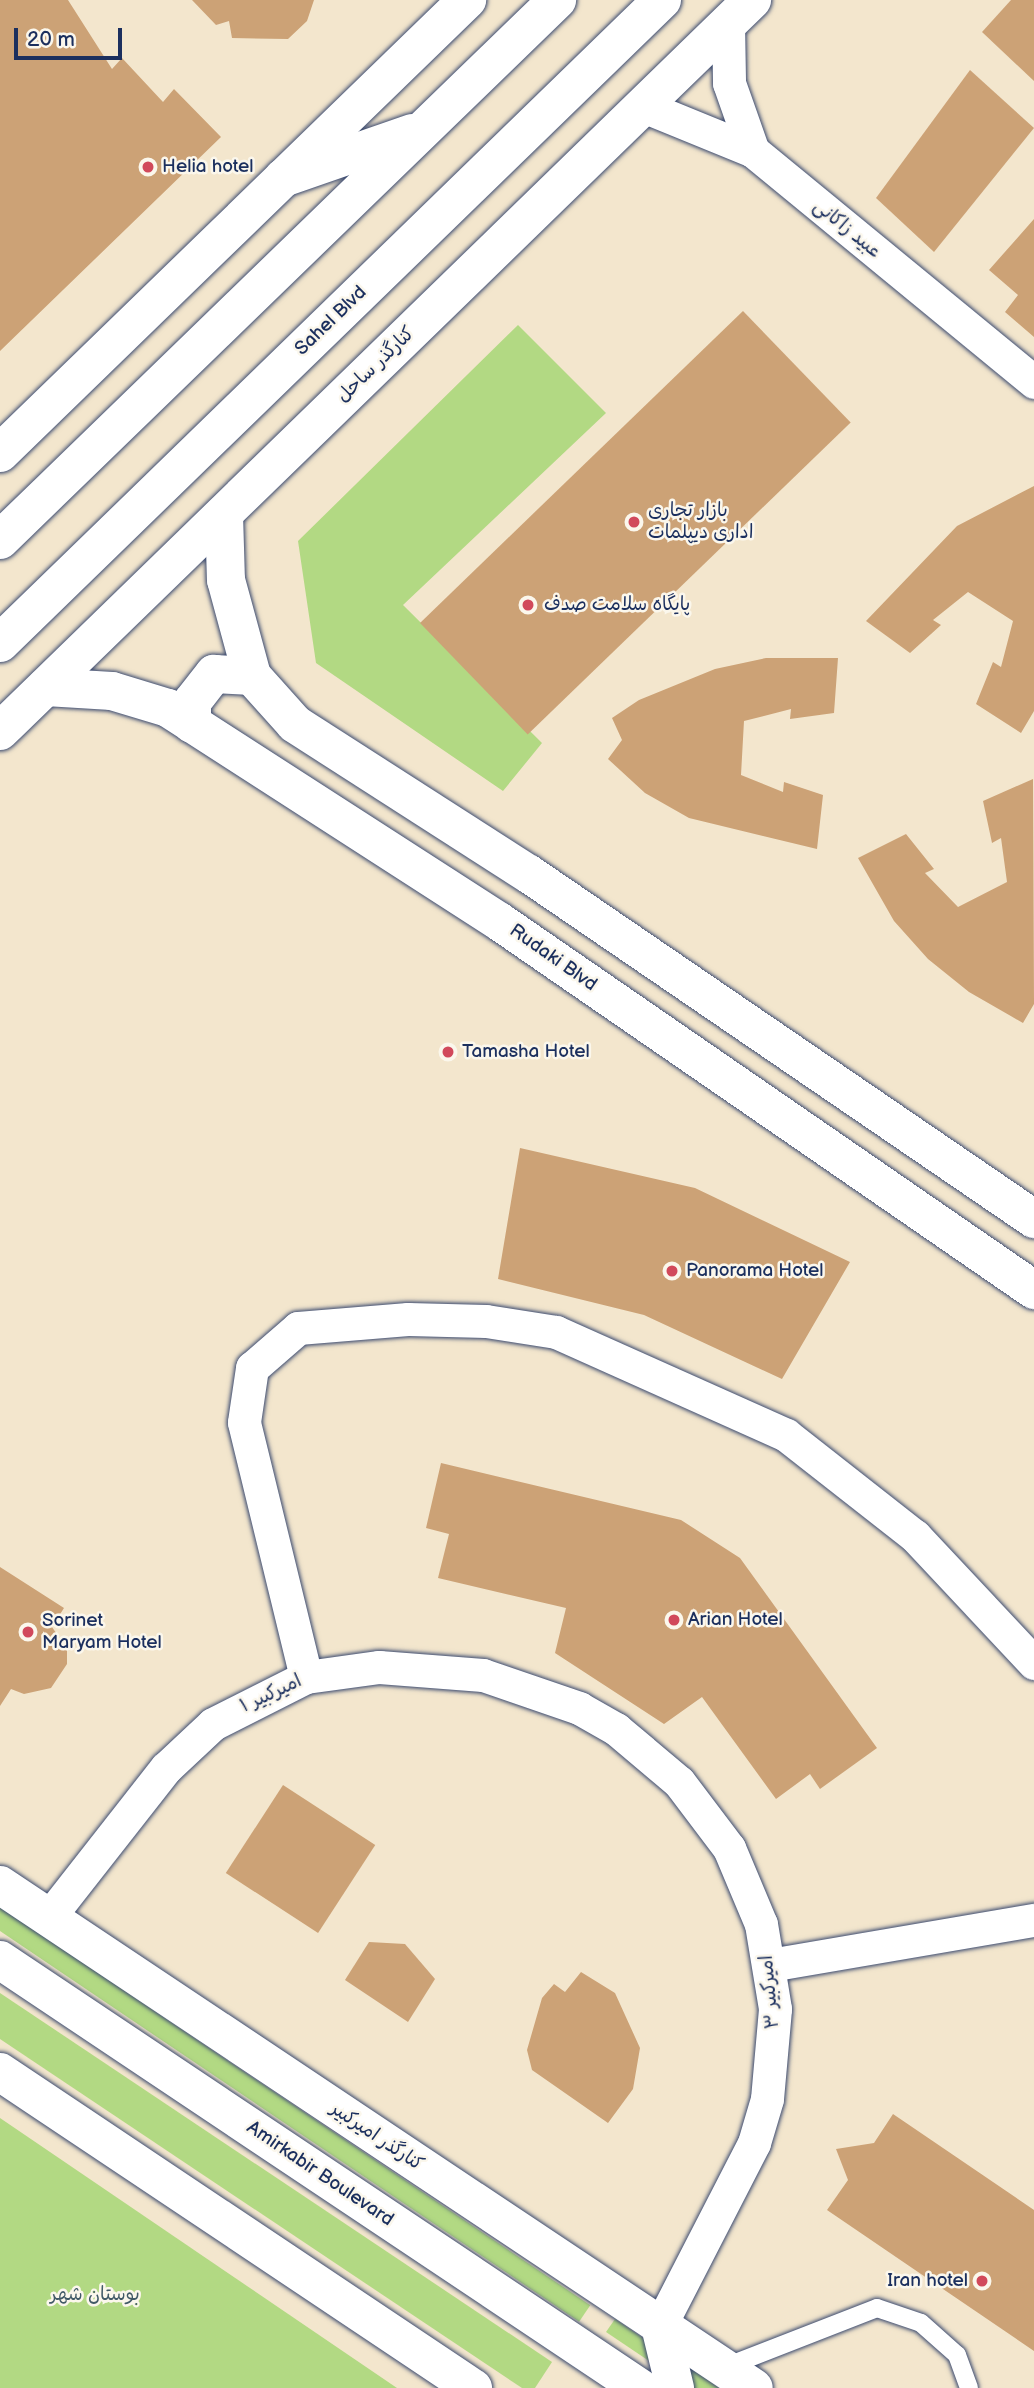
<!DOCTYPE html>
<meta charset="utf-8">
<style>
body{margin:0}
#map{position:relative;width:1034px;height:2388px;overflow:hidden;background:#f3e6cd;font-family:"Balsamiq Sans","Playpen Sans Arabic",sans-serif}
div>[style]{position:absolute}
.green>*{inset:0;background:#b2d983;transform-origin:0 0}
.building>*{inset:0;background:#cca276;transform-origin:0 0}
.roads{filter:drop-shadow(0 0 2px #3b4a6f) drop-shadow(0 0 2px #3b4a6f)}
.lane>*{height:18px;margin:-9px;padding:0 9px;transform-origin:9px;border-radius:9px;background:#fff}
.street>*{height:33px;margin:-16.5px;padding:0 16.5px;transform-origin:16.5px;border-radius:16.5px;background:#fff}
.secondary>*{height:38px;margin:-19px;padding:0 19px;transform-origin:19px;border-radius:19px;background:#fff}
.primary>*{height:38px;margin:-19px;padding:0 19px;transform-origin:19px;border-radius:19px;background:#fff}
.dots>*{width:19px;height:19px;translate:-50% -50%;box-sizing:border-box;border:4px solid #fbf7ec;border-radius:50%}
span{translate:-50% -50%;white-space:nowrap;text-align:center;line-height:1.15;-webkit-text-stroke:5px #fbf7ec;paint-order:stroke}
.poi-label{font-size:19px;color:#1b2f5e}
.left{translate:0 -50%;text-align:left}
.right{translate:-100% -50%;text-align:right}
.street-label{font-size:19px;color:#1b2f5e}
.park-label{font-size:19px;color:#415a67}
.scale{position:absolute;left:14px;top:28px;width:108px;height:32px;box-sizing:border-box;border:4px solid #1b2f5e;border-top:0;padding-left:9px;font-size:21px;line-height:24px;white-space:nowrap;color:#1b2f5e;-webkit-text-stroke:5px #fbf7ec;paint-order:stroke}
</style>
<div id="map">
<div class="green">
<i style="clip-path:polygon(518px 325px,606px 413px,403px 605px,542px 743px,503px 791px,316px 663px,298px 541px)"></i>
<i style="left:0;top:1907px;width:712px;height:20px;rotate:34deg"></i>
<i style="clip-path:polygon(0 1993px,552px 2362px,535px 2388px,522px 2388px,0 2039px)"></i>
<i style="clip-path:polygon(0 2118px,397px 2388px,0 2388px)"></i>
<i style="clip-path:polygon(615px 2319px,646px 2340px,652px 2363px,606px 2332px)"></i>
<i style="clip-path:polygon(687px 2366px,719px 2388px,692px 2388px)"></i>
</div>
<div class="building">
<i style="clip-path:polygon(0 0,68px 0,112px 69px,122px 58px,163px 102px,174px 89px,221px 137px,0 351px)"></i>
<i style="clip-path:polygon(192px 0,314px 0,307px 21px,288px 39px,232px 38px,229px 21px,216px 25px)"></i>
<i style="clip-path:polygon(1011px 0,1034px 0,1034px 81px,982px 32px)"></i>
<i style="clip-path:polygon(970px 70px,1034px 128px,934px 252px,876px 198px)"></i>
<i style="clip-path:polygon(1034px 219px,1034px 337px,1005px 312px,1018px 295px,989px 270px)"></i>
<i style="left:743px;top:311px;width:155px;height:449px;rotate:46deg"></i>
<i style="clip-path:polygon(1034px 486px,1034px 711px,1021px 733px,976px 704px,993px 662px,1001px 667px,1013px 621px,968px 592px,933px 620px,941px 625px,910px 653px,866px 621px,957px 526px)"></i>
<i style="clip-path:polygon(766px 658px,838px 658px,834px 713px,790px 719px,791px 709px,744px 721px,741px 775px,783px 792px,784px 782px,823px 795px,817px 849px,689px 818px,645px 793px,608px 759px,622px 740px,612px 718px,639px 700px,715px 669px)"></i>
<i style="clip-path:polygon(1033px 779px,1034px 1004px,1023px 1023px,969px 992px,928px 959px,894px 921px,858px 858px,906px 834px,934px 869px,925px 873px,958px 907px,1007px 882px,1001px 838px,992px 843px,983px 801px)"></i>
<i style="clip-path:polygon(520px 1148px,695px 1188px,850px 1262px,782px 1379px,644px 1315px,498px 1279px)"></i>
<i style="clip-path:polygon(441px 1463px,681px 1520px,740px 1558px,877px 1748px,820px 1789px,810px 1774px,776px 1799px,702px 1697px,664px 1724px,555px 1653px,566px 1608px,438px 1578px,449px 1534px,426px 1528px)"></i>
<i style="clip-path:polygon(0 1567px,64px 1608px,52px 1627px,67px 1649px,67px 1664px,51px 1688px,24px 1694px,11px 1689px,0 1706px)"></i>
<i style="left:283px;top:1785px;width:110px;height:105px;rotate:33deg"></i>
<i style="clip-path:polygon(369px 1942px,405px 1944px,435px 1979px,408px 2022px,345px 1980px)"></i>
<i style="clip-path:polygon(581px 1972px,615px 1993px,640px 2048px,633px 2089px,608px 2123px,532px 2070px,527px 2050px,542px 1998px,554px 1984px,565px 1992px)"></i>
<i style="clip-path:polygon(893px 2114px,1034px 2210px,1034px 2351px,827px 2210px,848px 2180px,836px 2149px,874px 2143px)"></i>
</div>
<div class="roads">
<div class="lane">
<i style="left:723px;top:2368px;width:165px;rotate:-21.3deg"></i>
<i style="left:877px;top:2308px;width:46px;rotate:18.8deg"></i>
<i style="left:921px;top:2323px;width:48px;rotate:41.6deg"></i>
<i style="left:957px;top:2355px;width:35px;rotate:70deg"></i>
</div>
<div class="street">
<i style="left:728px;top:23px;width:60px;rotate:89deg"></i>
<i style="left:729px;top:83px;width:72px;rotate:70.6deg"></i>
<i style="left:643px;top:106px;width:119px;rotate:22.2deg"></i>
<i style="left:753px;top:151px;width:364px;rotate:39.4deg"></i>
<i style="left:306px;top:1677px;width:262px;rotate:-103.7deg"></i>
<i style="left:244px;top:1422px;width:55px;rotate:-81.6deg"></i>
<i style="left:252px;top:1368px;width:61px;rotate:-41deg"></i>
<i style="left:298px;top:1328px;width:110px;rotate:-4.7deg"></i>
<i style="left:408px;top:1319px;width:78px;rotate:1.5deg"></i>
<i style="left:486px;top:1321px;width:71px;rotate:8.9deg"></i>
<i style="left:556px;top:1332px;width:252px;rotate:24.1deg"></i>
<i style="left:786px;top:1435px;width:164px;rotate:38.1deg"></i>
<i style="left:915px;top:1536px;width:174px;rotate:46.9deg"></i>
<i style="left:49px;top:1917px;width:189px;rotate:-51.9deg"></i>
<i style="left:166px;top:1768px;width:64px;rotate:-43.1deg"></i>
<i style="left:213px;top:1724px;width:104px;rotate:-26.8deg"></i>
<i style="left:306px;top:1677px;width:74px;rotate:-7.8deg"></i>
<i style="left:379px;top:1667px;width:104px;rotate:4.4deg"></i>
<i style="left:483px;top:1675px;width:102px;rotate:19deg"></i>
<i style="left:579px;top:1708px;width:43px;rotate:29.6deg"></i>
<i style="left:616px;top:1729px;width:82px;rotate:40.1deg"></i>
<i style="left:679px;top:1782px;width:83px;rotate:52.9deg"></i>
<i style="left:729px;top:1848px;width:82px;rotate:67.2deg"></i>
<i style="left:761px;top:1924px;width:86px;rotate:80.6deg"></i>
<i style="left:775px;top:2009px;width:90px;rotate:95.1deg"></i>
<i style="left:767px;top:2099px;width:46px;rotate:106.5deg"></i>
<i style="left:754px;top:2143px;width:206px;rotate:117.2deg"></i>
<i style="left:770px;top:1965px;width:268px;rotate:-9.7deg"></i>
</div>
<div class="secondary">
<i style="left:0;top:453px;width:651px;rotate:-44.13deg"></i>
<i style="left:0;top:731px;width:1049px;rotate:-44.19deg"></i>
<i style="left:0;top:1885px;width:906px;rotate:33.71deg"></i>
</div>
<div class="primary">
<i style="left:283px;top:178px;width:137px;rotate:-19.2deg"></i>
<i style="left:224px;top:514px;width:66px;rotate:88.3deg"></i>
<i style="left:226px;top:580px;width:99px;rotate:74.8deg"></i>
<i style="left:252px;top:676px;width:64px;rotate:48.1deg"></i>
<i style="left:295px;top:724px;width:278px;rotate:32.7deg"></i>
<i style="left:529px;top:874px;width:612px;rotate:34.34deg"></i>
<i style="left:0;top:540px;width:776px;rotate:-44.11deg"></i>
<i style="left:0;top:643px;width:923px;rotate:-44.17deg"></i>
<i style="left:46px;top:687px;width:66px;rotate:3.5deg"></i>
<i style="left:112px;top:691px;width:59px;rotate:16.9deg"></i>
<i style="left:168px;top:708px;width:395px;rotate:32.8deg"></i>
<i style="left:500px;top:922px;width:649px;rotate:34.57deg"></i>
<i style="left:192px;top:724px;width:22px;rotate:-90deg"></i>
<i style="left:192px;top:702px;width:36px;rotate:-52deg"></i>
<i style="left:214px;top:674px;width:38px;rotate:3deg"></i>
<i style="left:0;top:1960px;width:770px;rotate:33.77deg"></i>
<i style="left:0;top:2072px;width:569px;rotate:33.75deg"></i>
<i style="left:660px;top:2326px;width:64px;rotate:76.4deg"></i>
</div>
</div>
<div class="dots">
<i style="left:148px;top:167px;background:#d1495b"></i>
<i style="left:634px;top:522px;background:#d1495b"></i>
<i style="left:528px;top:605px;background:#d1495b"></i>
<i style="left:448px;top:1052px;background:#d1495b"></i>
<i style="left:672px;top:1271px;background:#d1495b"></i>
<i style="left:674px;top:1620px;background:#d1495b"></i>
<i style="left:28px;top:1632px;background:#d1495b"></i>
<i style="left:982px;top:2281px;background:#d1495b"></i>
</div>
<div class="poi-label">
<span class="left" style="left:162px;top:167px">Helia hotel</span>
<span class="left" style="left:648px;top:522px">بازار تجاری<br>اداری دیپلمات</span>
<span class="left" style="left:544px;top:605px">پایگاه سلامت صدف</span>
<span class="left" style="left:462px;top:1052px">Tamasha Hotel</span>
<span class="left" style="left:686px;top:1271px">Panorama Hotel</span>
<span class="left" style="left:688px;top:1620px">Arian Hotel</span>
<span class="left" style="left:42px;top:1632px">Sorinet<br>Maryam Hotel</span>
<span class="right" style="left:968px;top:2281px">Iran hotel</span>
</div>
<div class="street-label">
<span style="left:847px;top:229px;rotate:39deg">عبید زاکانی</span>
<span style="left:331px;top:321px;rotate:-44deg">Sahel Blvd</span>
<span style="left:376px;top:365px;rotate:-44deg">کنارگذر ساحل</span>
<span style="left:553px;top:958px;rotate:35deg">Rudaki Blvd</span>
<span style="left:271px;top:1694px;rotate:-25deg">امیرکبیر ۱</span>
<span style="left:770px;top:1992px;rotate:-95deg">امیرکبیر ۳</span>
<span style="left:377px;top:2137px;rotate:34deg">کنارگذر امیرکبیر</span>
<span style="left:320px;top:2174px;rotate:34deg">Amirkabir Boulevard</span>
</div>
<div class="park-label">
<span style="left:95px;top:2295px">بوستان شهر</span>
</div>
<div class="scale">20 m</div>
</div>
